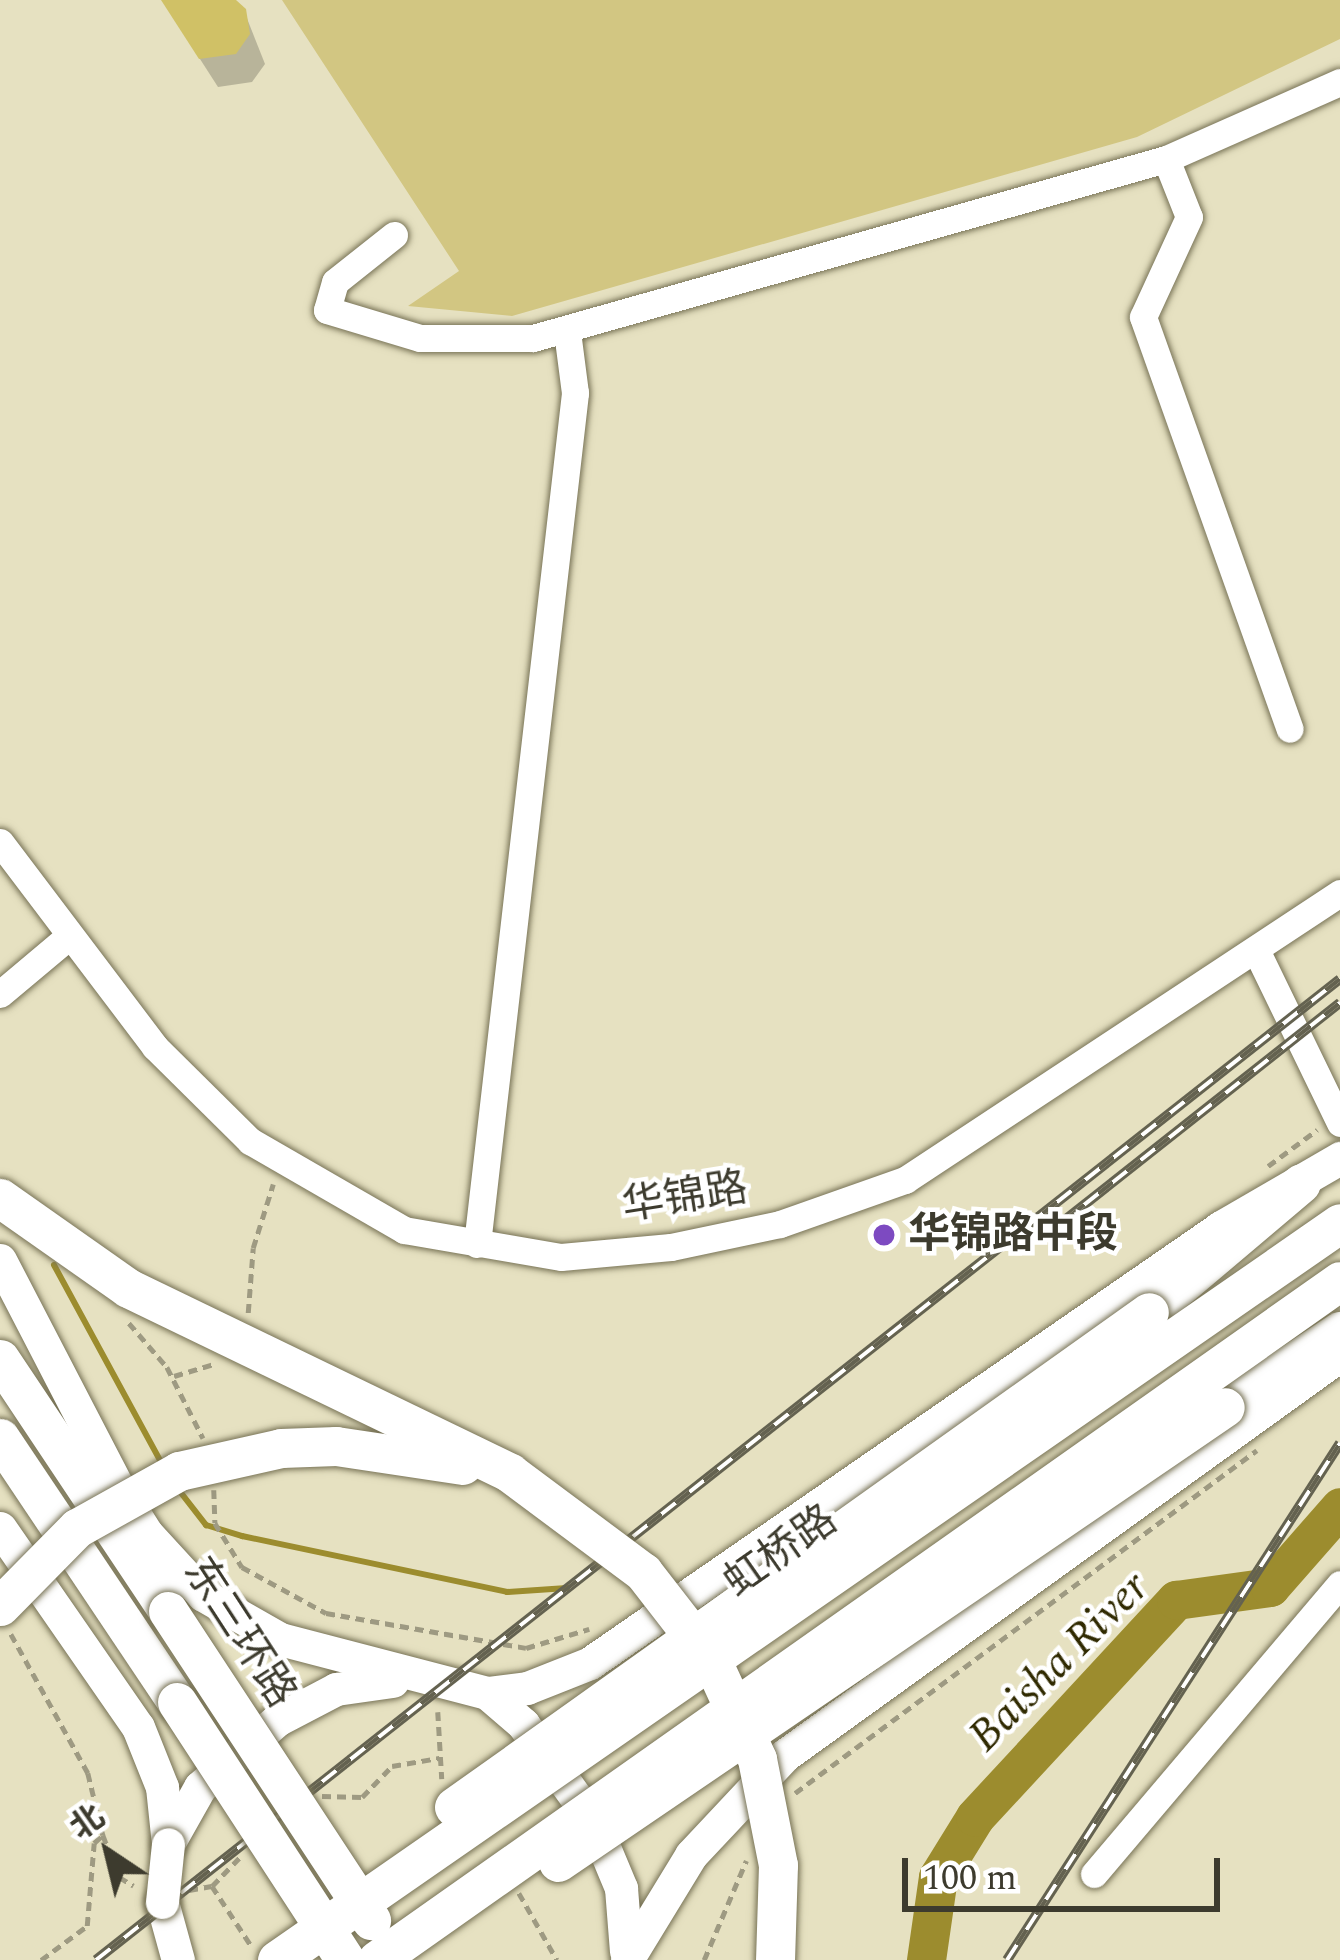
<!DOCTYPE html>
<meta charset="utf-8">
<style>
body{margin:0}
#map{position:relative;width:1340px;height:1960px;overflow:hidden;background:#e6e1c1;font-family:Spectral,"Noto Sans SC",serif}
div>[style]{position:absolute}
.green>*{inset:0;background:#d2c682}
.shadow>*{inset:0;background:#0003}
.stream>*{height:6px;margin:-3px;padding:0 3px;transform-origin:3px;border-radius:3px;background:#9c8c2e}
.river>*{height:39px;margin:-19.5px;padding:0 19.5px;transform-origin:19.5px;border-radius:19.5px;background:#9c8c2e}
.building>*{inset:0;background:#d0c166}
.path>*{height:4.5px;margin-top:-2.25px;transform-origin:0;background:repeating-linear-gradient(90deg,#9e9a82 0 9px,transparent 0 15px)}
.roads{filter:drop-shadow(0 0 3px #787356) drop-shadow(0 0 3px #787356)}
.minor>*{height:27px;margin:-13.5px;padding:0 13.5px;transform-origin:13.5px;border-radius:13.5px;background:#fff}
.major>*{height:33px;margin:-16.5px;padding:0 16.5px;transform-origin:16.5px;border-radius:16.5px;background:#fff}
.highway>*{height:39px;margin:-19.5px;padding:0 19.5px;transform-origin:19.5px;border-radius:19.5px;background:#fff}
.rail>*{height:10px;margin-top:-5px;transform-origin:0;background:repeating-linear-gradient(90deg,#fff 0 18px,#646250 0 36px);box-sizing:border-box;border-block:3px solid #646250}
.bridges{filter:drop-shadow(0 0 3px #787356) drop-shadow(0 0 3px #787356)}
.major-bridge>*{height:33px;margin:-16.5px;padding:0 16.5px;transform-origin:16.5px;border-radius:16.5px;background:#fff}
.highway-bridge>*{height:39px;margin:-19.5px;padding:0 19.5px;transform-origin:19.5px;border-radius:19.5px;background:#fff}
.dots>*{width:33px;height:33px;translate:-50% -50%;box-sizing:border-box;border:6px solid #fff;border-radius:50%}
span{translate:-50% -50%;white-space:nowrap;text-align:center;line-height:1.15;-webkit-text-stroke:9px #fff;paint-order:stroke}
.street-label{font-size:42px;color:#3d3b2e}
.poi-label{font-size:42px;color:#3d3b2e;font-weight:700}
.left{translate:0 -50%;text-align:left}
.water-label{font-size:45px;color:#302a01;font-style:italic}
.north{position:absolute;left:48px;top:1792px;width:120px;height:120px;-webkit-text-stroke:9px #fff;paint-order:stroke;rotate:325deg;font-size:33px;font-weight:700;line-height:48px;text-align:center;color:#3d3b2e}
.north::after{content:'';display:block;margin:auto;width:42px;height:54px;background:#3d3b2e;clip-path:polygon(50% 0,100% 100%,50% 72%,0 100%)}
.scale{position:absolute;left:902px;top:1858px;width:318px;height:54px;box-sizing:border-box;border:6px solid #3d3b2e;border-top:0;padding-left:15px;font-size:36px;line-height:42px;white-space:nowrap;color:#3d3b2e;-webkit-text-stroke:9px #fff;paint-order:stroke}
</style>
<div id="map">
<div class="green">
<i style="clip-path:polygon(282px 0,1340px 0,1340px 39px,1137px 137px,512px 316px,408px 306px,459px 271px)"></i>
</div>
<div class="shadow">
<i style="clip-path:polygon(162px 0,231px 0,244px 11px,265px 64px,252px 82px,218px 87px)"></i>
</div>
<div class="stream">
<i style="left:54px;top:1265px;width:224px;rotate:61.5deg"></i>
<i style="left:178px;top:1489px;width:46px;rotate:52.1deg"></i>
<i style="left:206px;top:1525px;width:38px;rotate:17deg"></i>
<i style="left:242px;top:1536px;width:271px;rotate:11.9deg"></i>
<i style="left:507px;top:1592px;width:60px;rotate:-3.8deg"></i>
</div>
<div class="river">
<i style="left:926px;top:1960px;width:84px;rotate:-81.8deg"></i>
<i style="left:938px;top:1877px;width:70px;rotate:-58.3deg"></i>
<i style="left:975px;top:1817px;width:296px;rotate:-47.2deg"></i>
<i style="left:1176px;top:1600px;width:95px;rotate:-7.9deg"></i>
<i style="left:1270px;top:1587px;width:106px;rotate:-48.8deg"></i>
</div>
<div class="building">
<i style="clip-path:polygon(161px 0,236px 0,246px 9px,250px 34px,236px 54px,199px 59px)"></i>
</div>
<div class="path">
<i style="left:1268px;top:1166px;width:61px;rotate:-36.3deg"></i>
<i style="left:248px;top:1313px;width:65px;rotate:-85.6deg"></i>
<i style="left:253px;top:1248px;width:67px;rotate:-72.6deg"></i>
<i style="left:129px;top:1323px;width:58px;rotate:49.2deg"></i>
<i style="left:167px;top:1367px;width:80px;rotate:63.1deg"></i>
<i style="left:174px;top:1376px;width:42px;rotate:-16.7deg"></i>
<i style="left:214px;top:1490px;width:33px;rotate:88deg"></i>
<i style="left:215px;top:1523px;width:52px;rotate:58.5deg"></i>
<i style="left:242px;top:1567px;width:96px;rotate:28.7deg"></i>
<i style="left:326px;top:1613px;width:203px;rotate:9.9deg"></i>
<i style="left:526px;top:1648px;width:66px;rotate:-16.8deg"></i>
<i style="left:11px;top:1634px;width:159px;rotate:61deg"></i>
<i style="left:88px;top:1773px;width:64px;rotate:76.4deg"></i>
<i style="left:438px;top:1712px;width:67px;rotate:86.6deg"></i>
<i style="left:795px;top:1793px;width:575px;rotate:-36.59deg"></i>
<i style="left:322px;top:1796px;width:40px;rotate:1.4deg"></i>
<i style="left:362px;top:1797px;width:43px;rotate:-45.9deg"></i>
<i style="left:392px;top:1766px;width:48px;rotate:-9.7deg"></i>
<i style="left:212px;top:1886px;width:73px;rotate:56.7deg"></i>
<i style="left:189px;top:1890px;width:23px;rotate:-10deg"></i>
<i style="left:212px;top:1886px;width:42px;rotate:-46deg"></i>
<i style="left:519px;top:1893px;width:77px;rotate:60.4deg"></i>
<i style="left:41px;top:1960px;width:57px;rotate:-36.5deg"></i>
<i style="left:87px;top:1926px;width:83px;rotate:-85.2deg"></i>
<i style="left:94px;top:1843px;width:12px;rotate:-42deg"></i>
<i style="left:103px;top:1835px;width:45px;rotate:69.1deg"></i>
<i style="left:119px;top:1877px;width:17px;rotate:31deg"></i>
<i style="left:704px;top:1960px;width:108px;rotate:-67deg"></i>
</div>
<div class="roads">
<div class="minor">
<i style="left:1166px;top:159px;width:62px;rotate:68.4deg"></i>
<i style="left:1189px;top:217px;width:110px;rotate:114.7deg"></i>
<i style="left:1143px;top:317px;width:437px;rotate:70.4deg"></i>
<i style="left:394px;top:235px;width:75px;rotate:141.5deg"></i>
<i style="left:335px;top:282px;width:29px;rotate:106deg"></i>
<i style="left:327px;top:310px;width:97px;rotate:16.8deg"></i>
<i style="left:420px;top:338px;width:113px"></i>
<i style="left:533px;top:338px;width:658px;rotate:-15.79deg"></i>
<i style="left:1166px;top:159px;width:190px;rotate:-23.9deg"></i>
<i style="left:0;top:842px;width:257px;rotate:52.9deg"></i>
<i style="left:155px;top:1047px;width:134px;rotate:44.7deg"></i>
<i style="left:250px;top:1141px;width:178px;rotate:30deg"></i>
<i style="left:404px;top:1230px;width:159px;rotate:9.8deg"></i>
<i style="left:561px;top:1257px;width:110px;rotate:-5.2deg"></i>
<i style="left:671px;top:1247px;width:111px;rotate:-11.9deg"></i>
<i style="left:780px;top:1224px;width:133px;rotate:-19.4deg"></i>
<i style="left:905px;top:1180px;width:521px;rotate:-33.42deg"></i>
<i style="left:1257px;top:952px;width:190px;rotate:64.1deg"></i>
<i style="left:0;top:994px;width:90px;rotate:-40deg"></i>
<i style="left:477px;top:1244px;width:857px;rotate:-83.43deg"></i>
<i style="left:575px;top:393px;width:63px;rotate:-97.4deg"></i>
<i style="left:1094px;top:1874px;width:380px;rotate:-49.7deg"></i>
</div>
<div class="major">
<i style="left:0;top:1260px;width:257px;rotate:62.6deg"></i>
<i style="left:118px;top:1488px;width:54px;rotate:57.8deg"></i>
<i style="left:147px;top:1534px;width:83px;rotate:47.4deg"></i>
<i style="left:203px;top:1595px;width:89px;rotate:29.7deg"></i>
<i style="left:280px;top:1639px;width:214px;rotate:14.6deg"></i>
<i style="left:487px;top:1693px;width:40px;rotate:-7.1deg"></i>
<i style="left:527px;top:1688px;width:68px;rotate:-21.6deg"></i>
<i style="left:590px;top:1663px;width:767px;rotate:-34.64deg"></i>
<i style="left:1221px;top:1227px;width:138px;rotate:-30.1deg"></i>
<i style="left:0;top:1528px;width:242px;rotate:55.3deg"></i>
<i style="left:138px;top:1727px;width:65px;rotate:68.2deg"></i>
<i style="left:162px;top:1787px;width:57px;rotate:84deg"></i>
<i style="left:487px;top:1693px;width:48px;rotate:40.7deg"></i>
<i style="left:523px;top:1724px;width:120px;rotate:54.2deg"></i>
<i style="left:593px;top:1821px;width:73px;rotate:67.3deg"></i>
<i style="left:621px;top:1888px;width:63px;rotate:85.5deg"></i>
<i style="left:168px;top:1844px;width:65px;rotate:-60.7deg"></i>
<i style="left:200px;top:1787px;width:102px;rotate:-41deg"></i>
<i style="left:277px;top:1720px;width:67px;rotate:-27.7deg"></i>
<i style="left:336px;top:1689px;width:57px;rotate:-8.1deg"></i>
<i style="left:162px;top:1902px;width:60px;rotate:74.6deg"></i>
<i style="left:627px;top:1960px;width:123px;rotate:-58.6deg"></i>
<i style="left:691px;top:1855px;width:137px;rotate:-46.8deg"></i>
<i style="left:785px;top:1755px;width:684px;rotate:-35.78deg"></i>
</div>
<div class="highway">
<i style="left:1149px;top:1312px;width:199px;rotate:-40.3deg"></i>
<i style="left:0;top:1359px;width:303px;rotate:56.3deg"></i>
<i style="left:1225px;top:1407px;width:138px;rotate:-33.5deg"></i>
<i style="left:0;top:1438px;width:318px;rotate:56.2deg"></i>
</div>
</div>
<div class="rail">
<i style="left:1056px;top:1227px;width:362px;rotate:-38.3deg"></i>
<i style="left:96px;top:1960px;width:1584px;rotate:-38.26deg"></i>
<i style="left:1007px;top:1960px;width:615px;rotate:-57.21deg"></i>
</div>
<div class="bridges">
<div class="major-bridge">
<i style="left:162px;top:1902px;width:58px;rotate:-84.1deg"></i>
</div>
<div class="highway-bridge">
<i style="left:0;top:1198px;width:156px;rotate:35.1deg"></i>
<i style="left:128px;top:1288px;width:424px;rotate:25.8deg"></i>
<i style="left:510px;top:1473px;width:166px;rotate:36.7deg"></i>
<i style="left:643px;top:1572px;width:113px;rotate:52.2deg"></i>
<i style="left:712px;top:1661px;width:108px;rotate:65.3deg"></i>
<i style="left:757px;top:1759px;width:108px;rotate:78.8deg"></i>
<i style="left:778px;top:1865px;width:95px;rotate:91.8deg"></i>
<i style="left:0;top:1606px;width:110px;rotate:-45.4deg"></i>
<i style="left:77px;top:1528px;width:117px;rotate:-29.2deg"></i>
<i style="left:179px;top:1471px;width:105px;rotate:-12.7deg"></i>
<i style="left:281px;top:1448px;width:55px;rotate:-2.1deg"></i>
<i style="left:336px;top:1446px;width:128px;rotate:8.5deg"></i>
<i style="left:168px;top:1611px;width:370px;rotate:56.7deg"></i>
<i style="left:177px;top:1702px;width:308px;rotate:56.9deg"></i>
<i style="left:454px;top:1807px;width:853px;rotate:-35.46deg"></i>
<i style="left:558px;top:1862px;width:807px;rotate:-34.3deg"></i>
<i style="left:277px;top:1960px;width:1293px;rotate:-34.73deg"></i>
<i style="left:377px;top:1960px;width:1178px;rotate:-35.19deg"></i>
</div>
</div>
<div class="dots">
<i style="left:884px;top:1235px;background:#7d4ac1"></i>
</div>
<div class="street-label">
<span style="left:685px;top:1198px;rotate:-9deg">华锦路</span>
<span style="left:781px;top:1552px;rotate:-35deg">虹桥路</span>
<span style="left:239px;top:1633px;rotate:57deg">东三环路</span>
</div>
<div class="poi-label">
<span class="left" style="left:908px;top:1235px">华锦路中段</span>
</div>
<div class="water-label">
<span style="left:1059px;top:1662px;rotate:-45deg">Baisha River</span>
</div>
<div class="north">北</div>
<div class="scale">100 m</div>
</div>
